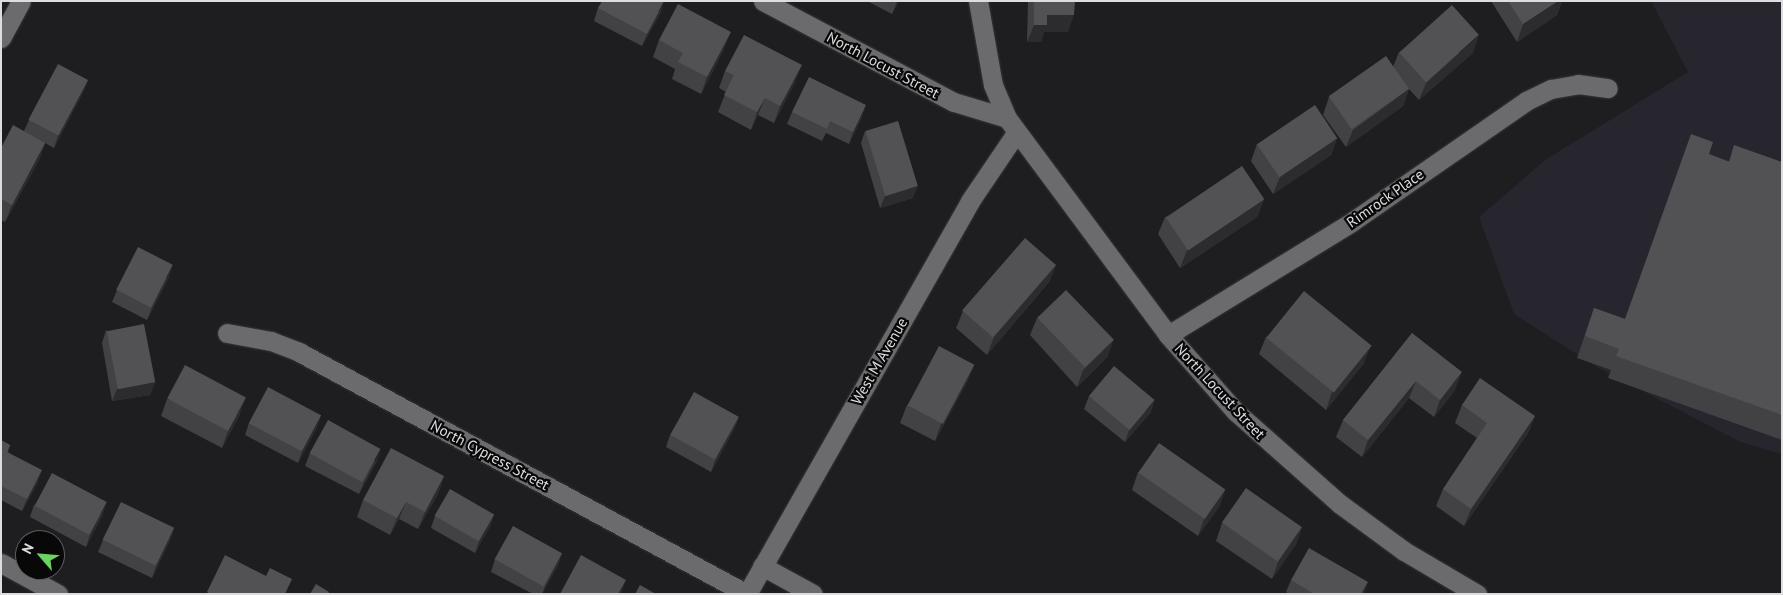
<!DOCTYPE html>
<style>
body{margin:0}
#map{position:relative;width:1783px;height:595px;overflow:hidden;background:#1e1d20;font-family:"PT Sans",sans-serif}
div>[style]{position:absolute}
.built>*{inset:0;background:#27252e}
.roads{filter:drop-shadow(0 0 1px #373739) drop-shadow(0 0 1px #373739)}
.street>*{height:19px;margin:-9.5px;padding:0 9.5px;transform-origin:9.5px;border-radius:9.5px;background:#6b6b6e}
.wall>*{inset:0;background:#424245}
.shaded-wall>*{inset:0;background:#2c2c2f}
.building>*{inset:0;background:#525255;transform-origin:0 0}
span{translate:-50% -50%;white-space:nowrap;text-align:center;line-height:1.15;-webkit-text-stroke:4.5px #080809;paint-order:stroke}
.street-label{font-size:15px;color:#dddddf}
.frame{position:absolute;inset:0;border:2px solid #dddddf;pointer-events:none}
.north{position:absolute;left:15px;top:530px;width:50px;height:50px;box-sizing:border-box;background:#080809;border:1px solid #5d5d5f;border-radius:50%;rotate:297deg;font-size:14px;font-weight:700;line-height:20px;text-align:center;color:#dddddf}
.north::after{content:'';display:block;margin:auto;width:18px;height:22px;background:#6cd362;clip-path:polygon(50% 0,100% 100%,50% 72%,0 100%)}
</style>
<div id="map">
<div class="built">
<i style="clip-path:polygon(1651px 1px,1782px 1px,1782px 454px,1740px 442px,1597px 367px,1514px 314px,1479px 217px,1545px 160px,1688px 72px)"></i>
</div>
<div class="roads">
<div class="street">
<i style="left:763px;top:1px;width:216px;rotate:27.9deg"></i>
<i style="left:954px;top:102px;width:55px;rotate:16.8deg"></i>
<i style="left:978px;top:1px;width:85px;rotate:79.9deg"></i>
<i style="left:993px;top:85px;width:36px;rotate:67deg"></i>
<i style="left:1007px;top:118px;width:270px;rotate:53.4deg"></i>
<i style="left:1168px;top:335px;width:103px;rotate:48.6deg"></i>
<i style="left:1236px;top:412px;width:139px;rotate:41.5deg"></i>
<i style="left:1340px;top:504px;width:79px;rotate:36.3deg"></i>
<i style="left:1404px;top:551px;width:85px;rotate:30.5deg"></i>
<i style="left:1px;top:38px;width:42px;rotate:-61.6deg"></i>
<i style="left:227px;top:333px;width:45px;rotate:10.3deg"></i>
<i style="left:271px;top:341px;width:30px;rotate:21deg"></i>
<i style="left:299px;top:352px;width:509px;rotate:28.38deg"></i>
<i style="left:1168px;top:335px;width:217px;rotate:-31.6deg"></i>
<i style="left:1353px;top:221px;width:211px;rotate:-34.7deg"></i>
<i style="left:1526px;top:101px;width:28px;rotate:-26deg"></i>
<i style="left:1551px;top:89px;width:27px;rotate:-10deg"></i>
<i style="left:1578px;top:84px;width:30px;rotate:8deg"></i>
<i style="left:1px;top:563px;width:65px;rotate:28.5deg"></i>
<i style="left:762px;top:566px;width:58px;rotate:28.8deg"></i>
<i style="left:747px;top:594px;width:452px;rotate:-60.4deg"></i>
<i style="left:970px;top:201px;width:82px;rotate:-55.9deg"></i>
</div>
</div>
<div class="wall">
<i style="clip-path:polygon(867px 1px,899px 1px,892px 14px)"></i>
<i style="clip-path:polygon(1028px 1px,1075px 1px,1068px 32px,1044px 32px,1041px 42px,1027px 42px)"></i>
<i style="clip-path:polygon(1491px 1px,1562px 1px,1557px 15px,1517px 42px)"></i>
<i style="clip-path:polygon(598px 8px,661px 12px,642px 46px,594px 21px)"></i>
<i style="clip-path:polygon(659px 40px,724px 49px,701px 94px,672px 79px,675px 69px,653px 57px)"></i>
<i style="clip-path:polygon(1399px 52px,1473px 53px,1419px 100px,1409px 89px,1403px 106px,1346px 147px,1323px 115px,1329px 97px,1393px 67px)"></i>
<i style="clip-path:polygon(725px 71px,795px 82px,774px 123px,758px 115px,751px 130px,718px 112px,726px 92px,719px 88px)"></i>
<i style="clip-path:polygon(88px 80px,83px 92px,54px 148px,45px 143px,39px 160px,5px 222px,1px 220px,1px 148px,24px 131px,29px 120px)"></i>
<i style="clip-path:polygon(792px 112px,862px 117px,849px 144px,826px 133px,822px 141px,787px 124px)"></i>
<i style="clip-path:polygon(865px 131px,913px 198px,880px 208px,861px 143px)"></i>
<i style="clip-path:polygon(1337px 138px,1331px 155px,1273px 194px,1251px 161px,1257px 144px)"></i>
<i style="clip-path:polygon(1709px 154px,1728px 161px,1782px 162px,1782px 440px,1608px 378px,1611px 370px,1577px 358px,1594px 308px,1625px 319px)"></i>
<i style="clip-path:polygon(1264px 199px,1257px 217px,1180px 268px,1158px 234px,1165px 217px)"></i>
<i style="clip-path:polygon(1056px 265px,1049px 282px,987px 355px,956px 328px,963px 311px)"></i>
<i style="clip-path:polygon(169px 277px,147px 320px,112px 302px,117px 290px)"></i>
<i style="clip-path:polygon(1037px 318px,1108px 356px,1077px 387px,1030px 335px)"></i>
<i style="clip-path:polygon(106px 330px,155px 382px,150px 395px,112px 401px,102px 343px)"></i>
<i style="clip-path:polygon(1412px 333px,1455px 390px,1434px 417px,1409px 398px,1362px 457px,1336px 437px,1343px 420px)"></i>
<i style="clip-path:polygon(1266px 337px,1364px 363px,1326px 410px,1259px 354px)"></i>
<i style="clip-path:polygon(974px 365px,967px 382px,935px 441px,900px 423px,907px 405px)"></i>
<i style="clip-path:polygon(1089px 396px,1151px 412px,1125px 442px,1084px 409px)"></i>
<i style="clip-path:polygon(167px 399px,240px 414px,222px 448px,161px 416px)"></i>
<i style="clip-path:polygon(1462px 405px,1535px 416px,1528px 433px,1464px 526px,1436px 506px,1443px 489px,1477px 438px,1455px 423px)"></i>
<i style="clip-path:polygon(321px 415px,317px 427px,298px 463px,245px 435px,249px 423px)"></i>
<i style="clip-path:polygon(739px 417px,734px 429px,711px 472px,666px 447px,670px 435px)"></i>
<i style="clip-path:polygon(1px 440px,10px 445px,8px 452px,38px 482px,22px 511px,1px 500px)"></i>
<i style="clip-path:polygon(310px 453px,377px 461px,359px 494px,305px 466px)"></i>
<i style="clip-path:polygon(1138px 472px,1225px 490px,1219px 507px,1198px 536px,1132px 490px)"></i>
<i style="clip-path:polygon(444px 476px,438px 494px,418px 529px,399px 519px,390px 535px,357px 517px,363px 500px)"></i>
<i style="clip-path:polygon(34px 505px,103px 514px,86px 547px,30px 517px)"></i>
<i style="clip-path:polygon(494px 514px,490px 526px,475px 553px,431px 528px,435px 516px)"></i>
<i style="clip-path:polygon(1222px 523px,1302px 527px,1296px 544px,1272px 579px,1216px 541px)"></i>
<i style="clip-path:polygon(174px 528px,170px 540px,152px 578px,98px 552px,103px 540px)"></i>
<i style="clip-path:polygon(562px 553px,558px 565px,542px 594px,533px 594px,491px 572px,495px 559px)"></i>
<i style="clip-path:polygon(1291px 580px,1364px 594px,1289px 594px,1286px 592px)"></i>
</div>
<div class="shaded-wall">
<i style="clip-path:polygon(665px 1px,661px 12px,642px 46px,647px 34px)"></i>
<i style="clip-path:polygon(897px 1px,899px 1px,892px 14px)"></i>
<i style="clip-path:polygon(1558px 1px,1562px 1px,1557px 15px,1517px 42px,1523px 24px)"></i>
<i style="clip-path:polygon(1047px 15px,1074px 15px,1068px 32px,1044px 32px,1041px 42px,1027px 42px,1034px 25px)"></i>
<i style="clip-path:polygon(731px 32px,724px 49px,701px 94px,707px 77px)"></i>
<i style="clip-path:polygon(1479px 35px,1473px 53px,1419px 100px,1426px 83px)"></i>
<i style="clip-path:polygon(802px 65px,795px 82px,774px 123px,780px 106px)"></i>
<i style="clip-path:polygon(88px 80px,83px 92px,54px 148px,58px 135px)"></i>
<i style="clip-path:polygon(1409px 89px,1403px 106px,1346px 147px,1353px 130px)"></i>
<i style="clip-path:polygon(765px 98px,758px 115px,751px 130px,757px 112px)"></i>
<i style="clip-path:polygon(866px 105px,862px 117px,849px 144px,853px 132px)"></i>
<i style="clip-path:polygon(1337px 138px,1331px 155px,1273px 194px,1280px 177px)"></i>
<i style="clip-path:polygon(45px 143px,39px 160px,5px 222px,12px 205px)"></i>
<i style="clip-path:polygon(918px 186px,913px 198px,880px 208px,885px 196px)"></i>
<i style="clip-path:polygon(1264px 199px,1257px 217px,1180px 268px,1187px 250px)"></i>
<i style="clip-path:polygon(173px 265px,169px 277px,147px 320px,152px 307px)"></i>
<i style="clip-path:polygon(1056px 265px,1049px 282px,987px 355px,994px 337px)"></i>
<i style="clip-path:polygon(1114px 339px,1108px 356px,1077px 387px,1083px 370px)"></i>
<i style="clip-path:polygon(1371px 346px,1364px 363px,1326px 410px,1332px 392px)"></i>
<i style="clip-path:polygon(974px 365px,967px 382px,935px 441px,941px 424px)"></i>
<i style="clip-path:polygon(1462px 372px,1455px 390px,1434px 417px,1440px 400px)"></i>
<i style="clip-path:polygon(1416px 381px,1409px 398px,1362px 457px,1368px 440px)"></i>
<i style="clip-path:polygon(155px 382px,150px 395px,112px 401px,117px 389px)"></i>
<i style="clip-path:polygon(246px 397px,240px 414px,222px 448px,228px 431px)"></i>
<i style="clip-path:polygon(1155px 400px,1151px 412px,1125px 442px,1129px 430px)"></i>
<i style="clip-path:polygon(321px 415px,317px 427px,298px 463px,302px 451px)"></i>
<i style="clip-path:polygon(1535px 416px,1528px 433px,1464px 526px,1471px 509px)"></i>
<i style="clip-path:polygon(739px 417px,734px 429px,711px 472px,715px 460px)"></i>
<i style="clip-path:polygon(381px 449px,377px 461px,359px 494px,364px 482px)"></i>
<i style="clip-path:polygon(42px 470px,38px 482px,22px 511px,27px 499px)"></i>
<i style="clip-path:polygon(444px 476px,438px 494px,418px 529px,425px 512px)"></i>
<i style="clip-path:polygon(1225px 490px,1219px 507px,1198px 536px,1204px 519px)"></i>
<i style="clip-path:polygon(107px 502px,103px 514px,86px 547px,90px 534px)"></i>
<i style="clip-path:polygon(406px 502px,399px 519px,390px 535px,397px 518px)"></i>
<i style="clip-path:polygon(494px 514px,490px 526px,475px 553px,479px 541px)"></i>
<i style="clip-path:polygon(1302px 527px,1296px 544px,1272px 579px,1278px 562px)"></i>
<i style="clip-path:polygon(174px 528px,170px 540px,152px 578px,156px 566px)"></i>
<i style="clip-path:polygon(562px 553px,558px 565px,542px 594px,545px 586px)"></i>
<i style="clip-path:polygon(626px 580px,621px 594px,618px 594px)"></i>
<i style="clip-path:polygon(1368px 582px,1364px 594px,1361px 594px)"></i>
</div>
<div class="building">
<i style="clip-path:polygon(602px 1px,664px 1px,647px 34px,598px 8px)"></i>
<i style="clip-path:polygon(1034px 1px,1075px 1px,1074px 15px,1047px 15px,1047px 25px,1034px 25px)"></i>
<i style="clip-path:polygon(1508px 1px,1558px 1px,1523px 24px)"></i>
<i style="clip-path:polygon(678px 4px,731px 32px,707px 77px,678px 62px,683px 53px,659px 40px)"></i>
<i style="left:1452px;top:5px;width:40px;height:71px;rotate:48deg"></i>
<i style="clip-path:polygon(744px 35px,802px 65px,780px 106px,765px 98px,757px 112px,724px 95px,734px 75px,725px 71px)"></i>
<i style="left:1386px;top:56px;width:40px;height:70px;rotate:55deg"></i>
<i style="left:58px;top:64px;width:34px;height:63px;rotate:28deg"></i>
<i style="clip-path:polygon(809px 77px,866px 105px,853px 132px,830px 121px,827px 129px,792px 112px)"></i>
<i style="left:1315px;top:105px;width:40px;height:70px;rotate:56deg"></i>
<i style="left:898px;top:121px;width:68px;height:34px;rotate:73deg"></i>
<i style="clip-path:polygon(13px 125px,45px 143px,12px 205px,1px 199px,1px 148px)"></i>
<i style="clip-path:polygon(1691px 134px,1713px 142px,1709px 154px,1729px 162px,1734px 145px,1782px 162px,1782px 415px,1616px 356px,1619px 349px,1585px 336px,1594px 308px,1625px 319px)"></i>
<i style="left:1242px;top:166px;width:40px;height:92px;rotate:56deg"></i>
<i style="left:1025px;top:238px;width:41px;height:96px;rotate:41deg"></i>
<i style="left:138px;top:247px;width:39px;height:48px;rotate:27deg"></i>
<i style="left:1066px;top:290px;width:69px;height:40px;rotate:46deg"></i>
<i style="left:1304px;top:291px;width:87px;height:60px;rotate:39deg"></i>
<i style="left:144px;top:324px;width:59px;height:38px;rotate:79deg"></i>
<i style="clip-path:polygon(1412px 333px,1462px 372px,1440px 400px,1416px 381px,1368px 440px,1343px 420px)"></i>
<i style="left:939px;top:346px;width:40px;height:67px;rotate:28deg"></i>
<i style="left:185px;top:365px;width:69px;height:38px;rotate:28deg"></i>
<i style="left:1114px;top:366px;width:53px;height:39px;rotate:40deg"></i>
<i style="clip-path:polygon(1480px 378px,1535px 416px,1471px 509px,1443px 489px,1487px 423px,1462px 405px)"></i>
<i style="left:268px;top:387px;width:60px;height:41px;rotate:28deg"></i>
<i style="left:694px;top:392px;width:51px;height:49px;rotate:29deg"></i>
<i style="left:328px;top:420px;width:60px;height:38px;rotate:29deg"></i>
<i style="clip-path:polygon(1px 440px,10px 445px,7px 452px,42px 470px,27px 499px,1px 486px)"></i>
<i style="left:1159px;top:443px;width:81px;height:36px;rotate:35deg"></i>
<i style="clip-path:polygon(391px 448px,444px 476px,425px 512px,406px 502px,397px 518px,363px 500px)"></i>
<i style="left:52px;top:473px;width:62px;height:37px;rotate:28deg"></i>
<i style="left:1246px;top:488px;width:68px;height:42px;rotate:35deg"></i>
<i style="left:450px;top:489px;width:51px;height:31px;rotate:30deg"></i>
<i style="left:121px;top:502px;width:59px;height:42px;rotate:26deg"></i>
<i style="left:513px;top:526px;width:56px;height:38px;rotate:29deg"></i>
<i style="clip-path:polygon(1309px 548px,1368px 582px,1361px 594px,1314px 594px,1291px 580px)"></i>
<i style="clip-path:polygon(225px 555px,266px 576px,270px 568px,292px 579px,285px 594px,210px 594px,207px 592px)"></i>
<i style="clip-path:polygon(581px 555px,626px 580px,618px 594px,560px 594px)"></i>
<i style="clip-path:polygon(316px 584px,329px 592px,328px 594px,310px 594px)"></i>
<i style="clip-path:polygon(640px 585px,656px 594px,635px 594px)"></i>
</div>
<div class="street-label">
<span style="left:883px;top:65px;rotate:28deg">North Locust Street</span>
<span style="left:1385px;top:198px;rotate:-35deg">Rimrock Place</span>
<span style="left:879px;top:361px;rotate:-60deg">West M Avenue</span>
<span style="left:1220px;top:391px;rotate:47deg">North Locust Street</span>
<span style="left:490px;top:455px;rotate:28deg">North Cypress Street</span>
</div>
<div class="frame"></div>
<div class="north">N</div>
</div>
